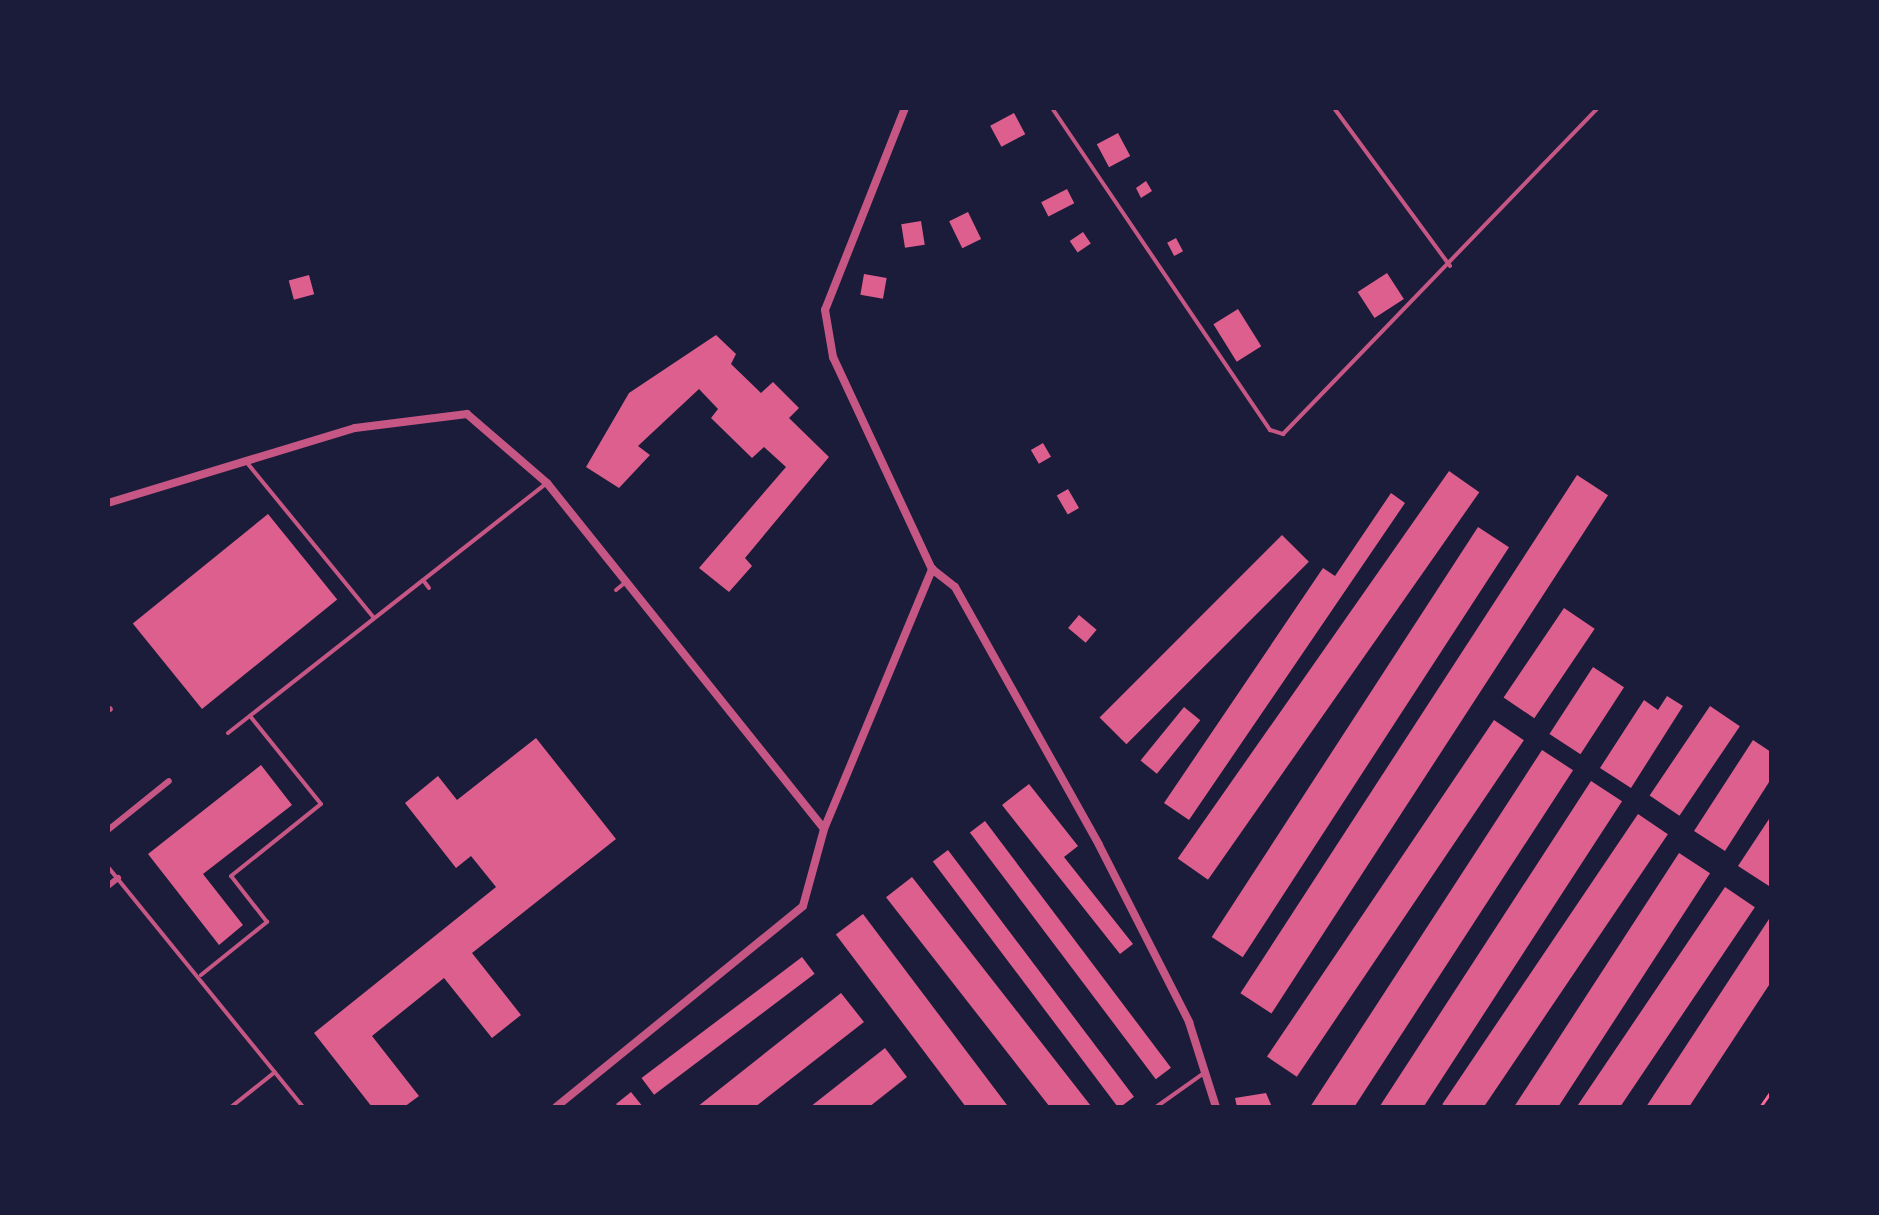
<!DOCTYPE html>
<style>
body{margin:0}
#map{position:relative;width:1879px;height:1215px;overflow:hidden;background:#1b1b3a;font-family:"Alegreya Sans",sans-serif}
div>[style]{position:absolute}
.building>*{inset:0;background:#dd5f8e;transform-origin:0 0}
.path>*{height:3px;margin:-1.5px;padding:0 1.5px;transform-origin:1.5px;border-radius:1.5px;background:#ff6b9d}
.service>*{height:4px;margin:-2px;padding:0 2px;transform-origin:2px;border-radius:2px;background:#c65784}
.pedestrian>*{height:6px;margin:-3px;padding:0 3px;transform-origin:3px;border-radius:3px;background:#c65784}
.minor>*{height:8px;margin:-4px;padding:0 4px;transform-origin:4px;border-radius:4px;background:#c65784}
span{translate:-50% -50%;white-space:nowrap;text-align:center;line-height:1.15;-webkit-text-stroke:8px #1b1b3a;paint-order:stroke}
.frame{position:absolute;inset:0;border:110px solid #1b1b3a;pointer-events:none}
</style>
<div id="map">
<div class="building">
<i style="left:1014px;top:113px;width:24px;height:27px;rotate:62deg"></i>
<i style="left:1118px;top:133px;width:26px;height:24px;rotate:62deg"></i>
<i style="clip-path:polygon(1146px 181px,1152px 191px,1141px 198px,1136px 188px)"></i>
<i style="left:1067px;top:189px;width:16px;height:29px;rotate:63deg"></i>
<i style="left:968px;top:212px;width:30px;height:21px;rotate:64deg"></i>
<i style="left:921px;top:221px;width:24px;height:20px;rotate:81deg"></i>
<i style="left:1083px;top:232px;width:14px;height:16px;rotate:56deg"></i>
<i style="left:1176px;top:238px;width:15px;height:10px;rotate:62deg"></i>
<i style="left:1387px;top:273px;width:31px;height:35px;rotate:57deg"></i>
<i style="left:864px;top:274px;width:23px;height:21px;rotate:10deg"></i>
<i style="left:309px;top:275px;width:20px;height:21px;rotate:75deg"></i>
<i style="left:1238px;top:309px;width:44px;height:29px;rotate:58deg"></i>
<i style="clip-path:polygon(716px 335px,736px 354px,731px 364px,761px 393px,773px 382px,799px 408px,789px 418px,829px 457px,745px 558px,752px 566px,729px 592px,699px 568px,786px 467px,764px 447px,752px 458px,711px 418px,718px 409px,699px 389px,638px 446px,650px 455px,619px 488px,586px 467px,629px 393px)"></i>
<i style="left:1043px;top:443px;width:16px;height:14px;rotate:60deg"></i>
<i style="left:1449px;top:471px;width:37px;height:473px;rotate:35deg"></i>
<i style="left:1577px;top:475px;width:37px;height:618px;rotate:33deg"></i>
<i style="left:1068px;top:489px;width:22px;height:13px;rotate:60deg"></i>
<i style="clip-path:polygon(1391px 493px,1405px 503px,1189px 820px,1164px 803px,1323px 568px,1335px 576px)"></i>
<i style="left:268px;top:514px;width:110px;height:174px;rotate:51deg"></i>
<i style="left:1478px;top:527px;width:37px;height:489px;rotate:33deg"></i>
<i style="left:1282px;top:535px;width:38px;height:258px;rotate:45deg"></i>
<i style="left:1564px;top:608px;width:37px;height:108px;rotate:34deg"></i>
<i style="left:1079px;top:615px;width:23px;height:17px;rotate:40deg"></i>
<i style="left:1593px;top:667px;width:37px;height:80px;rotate:33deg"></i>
<i style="clip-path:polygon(1667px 696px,1683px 706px,1631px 788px,1600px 768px,1644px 700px,1658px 710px)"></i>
<i style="left:1710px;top:706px;width:36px;height:108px;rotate:34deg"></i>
<i style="left:1184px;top:707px;width:21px;height:69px;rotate:39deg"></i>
<i style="left:1494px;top:720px;width:36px;height:406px;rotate:34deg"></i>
<i style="clip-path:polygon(536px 738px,616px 839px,472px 953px,521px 1015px,492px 1038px,444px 978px,372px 1036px,419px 1096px,404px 1107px,372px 1107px,314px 1033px,496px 887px,471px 856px,456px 868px,405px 803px,438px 776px,457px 800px)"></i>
<i style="clip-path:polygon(1753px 740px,1771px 752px,1771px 779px,1725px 851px,1694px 831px)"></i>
<i style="left:1542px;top:750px;width:37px;height:427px;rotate:33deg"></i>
<i style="clip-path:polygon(261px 765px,292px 805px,203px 874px,243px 925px,219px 945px,148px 854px)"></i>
<i style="left:1591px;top:781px;width:37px;height:389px;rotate:33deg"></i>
<i style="clip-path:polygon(1029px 784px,1078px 846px,1064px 857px,1133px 944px,1120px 954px,1002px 805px)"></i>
<i style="left:1638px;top:814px;width:36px;height:350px;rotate:34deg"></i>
<i style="clip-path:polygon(1771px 816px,1771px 883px,1769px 886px,1738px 866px)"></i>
<i style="left:985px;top:821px;width:309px;height:19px;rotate:53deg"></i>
<i style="left:948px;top:850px;width:309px;height:19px;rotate:53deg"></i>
<i style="left:1679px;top:853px;width:37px;height:303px;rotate:33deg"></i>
<i style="left:912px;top:877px;width:290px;height:33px;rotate:52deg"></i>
<i style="left:1725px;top:887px;width:36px;height:263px;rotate:34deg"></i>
<i style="left:863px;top:914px;width:243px;height:34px;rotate:53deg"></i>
<i style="clip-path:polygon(1769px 919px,1771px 982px,1689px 1107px,1646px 1107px)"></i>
<i style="left:802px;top:957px;width:21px;height:201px;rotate:53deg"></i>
<i style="clip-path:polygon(841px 993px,864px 1022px,755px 1107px,697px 1107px)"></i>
<i style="clip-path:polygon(885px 1048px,907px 1077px,869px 1107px,810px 1107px)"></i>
<i style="clip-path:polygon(631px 1092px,643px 1107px,619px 1107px,616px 1104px)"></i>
<i style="clip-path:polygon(1266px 1093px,1272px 1107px,1237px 1107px,1235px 1098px)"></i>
</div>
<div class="path">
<i style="left:1760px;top:1107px;width:19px;rotate:-55deg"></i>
</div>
<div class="service">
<i style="left:1052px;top:108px;width:389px;rotate:55.9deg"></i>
<i style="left:1270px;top:430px;width:14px;rotate:17deg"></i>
<i style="left:1283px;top:434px;width:453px;rotate:-46deg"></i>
<i style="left:1334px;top:108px;width:196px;rotate:53.7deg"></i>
<i style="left:248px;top:464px;width:199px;rotate:50.7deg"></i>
<i style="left:423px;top:580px;width:10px;rotate:53deg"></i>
<i style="left:616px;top:590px;width:13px;rotate:-39deg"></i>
<i style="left:228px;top:733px;width:405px;rotate:-38.1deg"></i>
<i style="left:108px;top:867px;width:309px;rotate:50.9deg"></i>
<i style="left:201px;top:975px;width:85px;rotate:-38.8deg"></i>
<i style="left:267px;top:922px;width:58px;rotate:-128deg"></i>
<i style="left:231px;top:876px;width:115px;rotate:-38.7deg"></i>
<i style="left:321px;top:804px;width:113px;rotate:-128.9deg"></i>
<i style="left:231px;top:1107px;width:56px;rotate:-38.5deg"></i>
<i style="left:1156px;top:1107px;width:59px;rotate:-35.3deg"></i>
</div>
<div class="pedestrian">
<i style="left:108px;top:710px;width:2px;rotate:-27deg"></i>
<i style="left:108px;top:830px;width:78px;rotate:-38.8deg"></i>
<i style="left:108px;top:886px;width:13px;rotate:-39deg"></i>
</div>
<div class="minor">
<i style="left:905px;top:108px;width:217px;rotate:111.6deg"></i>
<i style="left:825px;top:310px;width:48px;rotate:80.3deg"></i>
<i style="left:833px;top:357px;width:234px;rotate:65deg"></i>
<i style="left:932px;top:569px;width:29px;rotate:38deg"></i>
<i style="left:955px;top:587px;width:295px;rotate:60.8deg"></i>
<i style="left:1099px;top:845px;width:199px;rotate:63deg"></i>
<i style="left:1189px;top:1022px;width:89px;rotate:72.4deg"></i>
<i style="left:108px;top:503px;width:258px;rotate:-16.9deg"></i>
<i style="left:355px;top:428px;width:113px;rotate:-7.1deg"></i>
<i style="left:467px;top:414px;width:106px;rotate:40.8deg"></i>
<i style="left:547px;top:483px;width:443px;rotate:51.3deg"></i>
<i style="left:556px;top:1107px;width:318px;rotate:-39.1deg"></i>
<i style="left:803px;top:906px;width:80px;rotate:-74.7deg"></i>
<i style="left:824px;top:829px;width:282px;rotate:-67.4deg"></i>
</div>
<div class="frame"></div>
</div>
